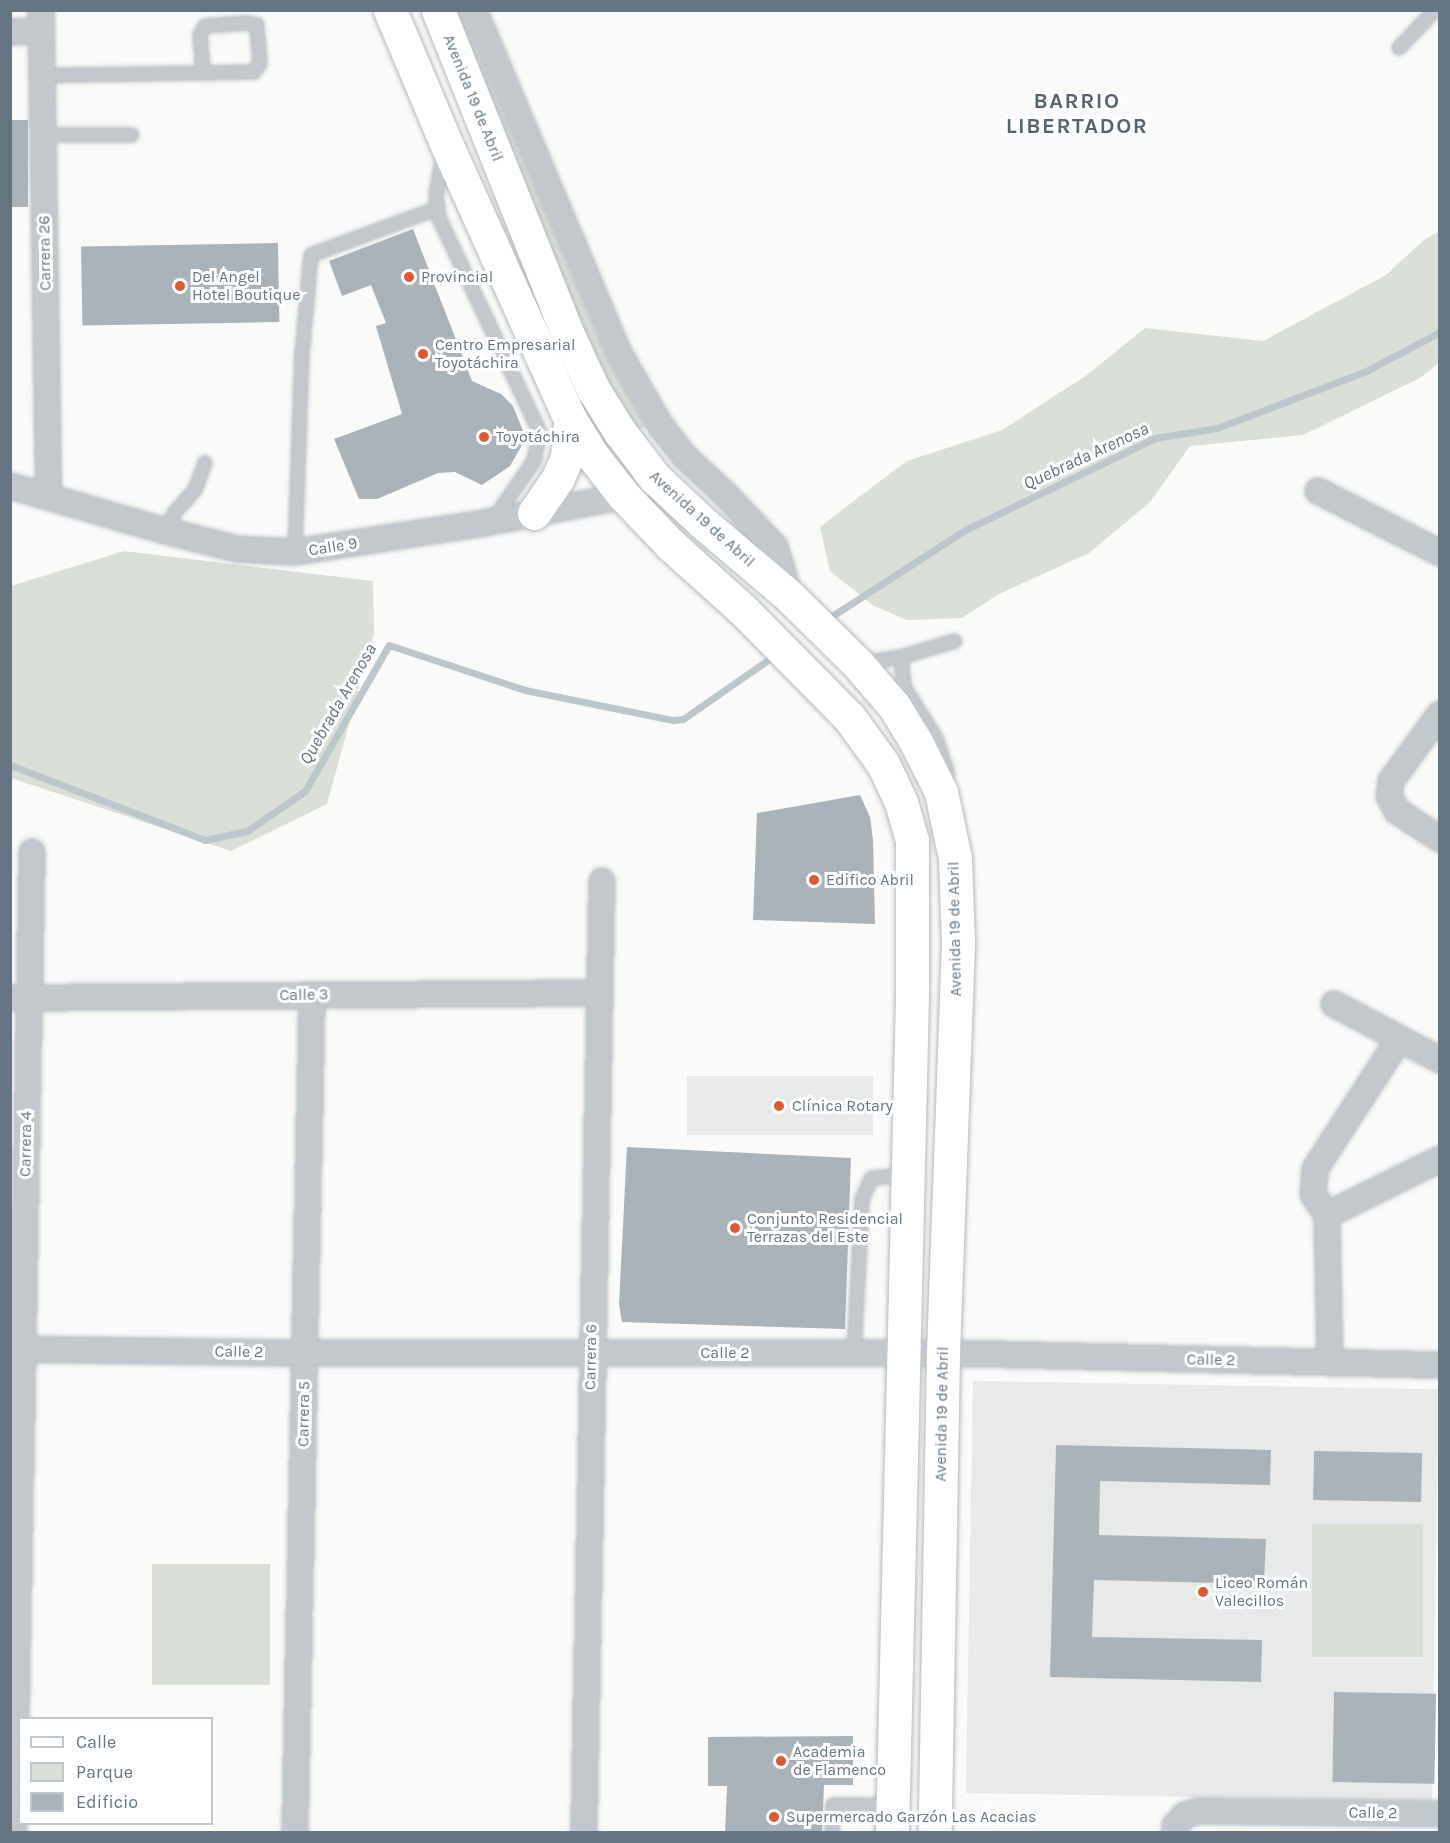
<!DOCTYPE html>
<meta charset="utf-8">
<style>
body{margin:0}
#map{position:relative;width:1450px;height:1843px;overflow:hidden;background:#fafaf8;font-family:Karla,sans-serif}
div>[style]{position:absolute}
.built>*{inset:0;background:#e8e9e9;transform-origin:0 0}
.green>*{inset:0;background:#dadfd7;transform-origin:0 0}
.stream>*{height:7px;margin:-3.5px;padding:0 3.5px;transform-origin:3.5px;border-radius:3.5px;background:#bbc7cb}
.building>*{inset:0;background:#aab3b9;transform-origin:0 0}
.roads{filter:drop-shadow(0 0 2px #b3babf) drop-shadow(0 0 2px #b3babf)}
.lane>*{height:12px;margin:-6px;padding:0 6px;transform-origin:6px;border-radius:6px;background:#c3c8cc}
.street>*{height:24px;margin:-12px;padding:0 12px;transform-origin:12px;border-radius:12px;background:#c3c8cc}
.secondary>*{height:33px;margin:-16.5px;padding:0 16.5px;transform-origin:16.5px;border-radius:16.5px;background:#fff}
.dots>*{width:16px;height:16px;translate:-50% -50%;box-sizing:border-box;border:3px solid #fff;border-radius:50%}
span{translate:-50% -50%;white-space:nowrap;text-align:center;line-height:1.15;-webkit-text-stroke:6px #fff;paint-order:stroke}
.street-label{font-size:16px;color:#657683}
.poi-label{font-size:16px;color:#657683}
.left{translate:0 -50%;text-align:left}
.water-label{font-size:18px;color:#60757c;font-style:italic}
.district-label{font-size:22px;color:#57646e;font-weight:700;letter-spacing:1.5px}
.frame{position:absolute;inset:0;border:12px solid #657683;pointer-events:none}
.legend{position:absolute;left:18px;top:1717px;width:195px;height:108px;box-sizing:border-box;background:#fff;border:2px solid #c1c8cd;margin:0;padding:8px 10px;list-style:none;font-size:18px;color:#657683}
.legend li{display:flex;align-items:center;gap:12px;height:30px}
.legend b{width:30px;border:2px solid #c1c8cd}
</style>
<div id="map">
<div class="built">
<i style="left:687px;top:1076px;width:186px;height:59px"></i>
<i style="left:973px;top:1381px;width:466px;height:412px;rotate:1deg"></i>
</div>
<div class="green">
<i style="clip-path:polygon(450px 11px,460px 11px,604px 353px,646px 427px,635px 430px,596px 363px)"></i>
<i style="clip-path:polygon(1439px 231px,1439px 363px,1420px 378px,1303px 435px,1190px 446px,1150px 502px,1089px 553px,999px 594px,962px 618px,907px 620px,874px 606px,830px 571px,820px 527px,859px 497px,907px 461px,1002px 430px,1087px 375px,1145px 328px,1263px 341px,1386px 275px,1424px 240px)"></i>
<i style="clip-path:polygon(124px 551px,373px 581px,374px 633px,327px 804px,231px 851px,11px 778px,11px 586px)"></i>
<i style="left:1312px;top:1524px;width:111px;height:133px"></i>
<i style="left:152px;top:1564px;width:118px;height:121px"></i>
</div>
<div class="stream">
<i style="left:829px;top:618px;width:162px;rotate:-32.9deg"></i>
<i style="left:965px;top:530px;width:211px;rotate:-25.8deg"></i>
<i style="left:1155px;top:438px;width:63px;rotate:-9.2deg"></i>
<i style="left:1217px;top:428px;width:160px;rotate:-20.9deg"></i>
<i style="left:1366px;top:371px;width:84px;rotate:-27.8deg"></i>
<i style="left:10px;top:765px;width:209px;rotate:21deg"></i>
<i style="left:205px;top:840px;width:43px;rotate:-12.1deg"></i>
<i style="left:247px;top:831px;width:70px;rotate:-34.6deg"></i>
<i style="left:305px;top:791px;width:168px;rotate:-60.1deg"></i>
<i style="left:389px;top:645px;width:143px;rotate:18.3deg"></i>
<i style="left:525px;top:690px;width:151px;rotate:11.5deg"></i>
<i style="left:673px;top:720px;width:10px;rotate:-6deg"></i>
<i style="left:683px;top:719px;width:103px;rotate:-34.8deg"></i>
</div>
<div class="building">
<i style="left:10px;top:120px;width:18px;height:87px"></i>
<i style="clip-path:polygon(413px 229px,472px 381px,501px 394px,513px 406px,526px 438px,510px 466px,482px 485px,455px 472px,438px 473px,377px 499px,359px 499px,334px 439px,402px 414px,376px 326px,386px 323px,371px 285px,342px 296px,329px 261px)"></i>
<i style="left:278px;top:243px;width:79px;height:197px;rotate:89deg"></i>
<i style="clip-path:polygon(860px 795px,870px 817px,873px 840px,875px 924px,753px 920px,757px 813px)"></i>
<i style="clip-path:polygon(627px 1147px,851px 1158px,845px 1329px,622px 1322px,619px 1304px)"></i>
<i style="clip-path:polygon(1056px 1445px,1271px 1450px,1270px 1485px,1100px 1481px,1099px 1535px,1266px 1539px,1264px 1584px,1094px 1580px,1092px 1637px,1262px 1640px,1261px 1682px,1050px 1677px)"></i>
<i style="left:1314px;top:1451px;width:108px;height:49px;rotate:1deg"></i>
<i style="left:1334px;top:1692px;width:102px;height:90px;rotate:1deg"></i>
<i style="clip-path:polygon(853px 1736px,853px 1785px,824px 1785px,822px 1833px,725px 1833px,727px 1786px,708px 1786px,708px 1737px)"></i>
</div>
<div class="roads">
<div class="lane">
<i style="left:1399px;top:48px;width:52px;rotate:-46.5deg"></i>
<i style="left:41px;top:76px;width:35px;rotate:-2deg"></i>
<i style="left:76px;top:75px;width:127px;rotate:-0.9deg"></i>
<i style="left:203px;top:73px;width:51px;rotate:-1.1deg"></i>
<i style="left:254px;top:72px;width:11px;rotate:-56deg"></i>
<i style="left:260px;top:63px;width:38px;rotate:-95deg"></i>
<i style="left:257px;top:25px;width:11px;rotate:-170deg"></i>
<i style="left:246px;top:23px;width:41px;rotate:175.8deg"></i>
<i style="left:205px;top:26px;width:10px;rotate:119deg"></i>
<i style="left:200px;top:35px;width:38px;rotate:85deg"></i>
<i style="left:43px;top:135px;width:89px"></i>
<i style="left:443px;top:154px;width:43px;rotate:99.5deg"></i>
<i style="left:436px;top:196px;width:22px;rotate:82deg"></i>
<i style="left:439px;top:218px;width:238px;rotate:64.8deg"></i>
<i style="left:540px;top:433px;width:29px;rotate:102deg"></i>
<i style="left:534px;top:461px;width:72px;rotate:124.8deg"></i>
<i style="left:166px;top:531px;width:21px;rotate:-65deg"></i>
<i style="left:175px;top:512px;width:30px;rotate:-48deg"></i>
<i style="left:195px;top:490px;width:29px;rotate:-70deg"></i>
<i style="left:295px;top:552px;width:197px;rotate:-88deg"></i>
<i style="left:302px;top:355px;width:100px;rotate:-84.9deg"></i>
<i style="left:311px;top:255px;width:135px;rotate:-20.3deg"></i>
<i style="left:901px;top:657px;width:30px;rotate:84deg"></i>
<i style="left:904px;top:687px;width:60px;rotate:57.9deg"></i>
<i style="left:936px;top:738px;width:38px;rotate:72deg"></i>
<i style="left:864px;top:663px;width:37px;rotate:-9deg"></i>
<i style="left:901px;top:657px;width:56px;rotate:-16.5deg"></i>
<i style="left:854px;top:1354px;width:155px;rotate:-87deg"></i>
<i style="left:862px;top:1199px;width:23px;rotate:-65deg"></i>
<i style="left:872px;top:1178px;width:33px;rotate:-5deg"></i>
<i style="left:832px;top:1832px;width:27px;rotate:-88deg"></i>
<i style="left:833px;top:1805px;width:59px"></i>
</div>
<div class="street">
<i style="left:41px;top:10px;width:486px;rotate:89.1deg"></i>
<i style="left:474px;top:10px;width:372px;rotate:67.1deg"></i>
<i style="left:619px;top:353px;width:83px;rotate:60.3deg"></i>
<i style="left:660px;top:425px;width:39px;rotate:52deg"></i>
<i style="left:684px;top:456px;width:57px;rotate:42.9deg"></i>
<i style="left:726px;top:495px;width:71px;rotate:46.7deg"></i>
<i style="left:775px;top:547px;width:52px;rotate:73.3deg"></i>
<i style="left:10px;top:32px;width:31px;rotate:-2deg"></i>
<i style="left:10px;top:486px;width:162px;rotate:16.1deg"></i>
<i style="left:166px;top:531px;width:73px;rotate:14.2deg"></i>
<i style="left:237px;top:549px;width:58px;rotate:3deg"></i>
<i style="left:295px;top:552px;width:191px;rotate:-8.7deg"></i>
<i style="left:484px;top:523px;width:143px;rotate:-10.9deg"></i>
<i style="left:624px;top:496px;width:36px;rotate:-30deg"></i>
<i style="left:1318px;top:491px;width:137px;rotate:26.9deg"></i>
<i style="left:1440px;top:714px;width:83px;rotate:126.2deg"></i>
<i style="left:1391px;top:781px;width:15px;rotate:98deg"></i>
<i style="left:1389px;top:796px;width:17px;rotate:62deg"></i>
<i style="left:1397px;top:811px;width:51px;rotate:33.1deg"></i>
<i style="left:10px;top:998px;width:588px;rotate:-0.49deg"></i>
<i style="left:1334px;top:1004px;width:120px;rotate:27.8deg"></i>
<i style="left:1327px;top:1215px;width:25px;rotate:-124deg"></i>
<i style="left:1313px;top:1194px;width:25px;rotate:-85deg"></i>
<i style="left:1315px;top:1169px;width:155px;rotate:-57.1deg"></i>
<i style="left:10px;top:1349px;width:296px;rotate:0.8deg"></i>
<i style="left:306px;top:1353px;width:637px"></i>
<i style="left:943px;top:1353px;width:497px;rotate:1.4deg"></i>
<i style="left:1330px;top:1363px;width:148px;rotate:-91.2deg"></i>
<i style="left:1327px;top:1215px;width:126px;rotate:-26.4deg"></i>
<i style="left:14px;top:1832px;width:980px;rotate:-88.95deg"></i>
<i style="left:295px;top:1832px;width:837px;rotate:-88.84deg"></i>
<i style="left:584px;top:1832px;width:951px;rotate:-88.92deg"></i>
<i style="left:1175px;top:1832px;width:6px;rotate:-90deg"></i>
<i style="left:1175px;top:1826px;width:15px;rotate:-48deg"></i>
<i style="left:1185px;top:1815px;width:15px;rotate:-16deg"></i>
<i style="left:1199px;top:1811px;width:241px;rotate:0.7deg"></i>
</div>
<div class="secondary">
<i style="left:390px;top:10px;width:142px;rotate:67.2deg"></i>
<i style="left:445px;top:141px;width:305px;rotate:65.8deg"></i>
<i style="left:570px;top:419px;width:42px;rotate:58.6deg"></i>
<i style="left:592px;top:455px;width:52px;rotate:52deg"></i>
<i style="left:624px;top:496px;width:68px;rotate:46.2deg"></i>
<i style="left:671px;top:545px;width:97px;rotate:42.1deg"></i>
<i style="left:743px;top:610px;width:151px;rotate:45.3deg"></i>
<i style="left:849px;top:717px;width:58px;rotate:54.1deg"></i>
<i style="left:883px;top:764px;width:42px;rotate:64.7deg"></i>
<i style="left:901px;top:802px;width:40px;rotate:74deg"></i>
<i style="left:912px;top:840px;width:157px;rotate:90deg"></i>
<i style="left:912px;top:997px;width:835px;rotate:91.37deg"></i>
<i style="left:438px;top:10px;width:352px;rotate:68.2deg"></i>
<i style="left:569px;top:337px;width:57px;rotate:65.2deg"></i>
<i style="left:593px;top:389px;width:51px;rotate:57.9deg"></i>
<i style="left:620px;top:432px;width:58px;rotate:52.7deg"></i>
<i style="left:655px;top:478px;width:64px;rotate:43.1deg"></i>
<i style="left:702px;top:522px;width:116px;rotate:40.4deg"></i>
<i style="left:790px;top:597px;width:95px;rotate:44.6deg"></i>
<i style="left:858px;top:664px;width:55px;rotate:49.4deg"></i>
<i style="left:894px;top:706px;width:42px;rotate:58.6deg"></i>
<i style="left:916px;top:742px;width:56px;rotate:63.4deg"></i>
<i style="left:941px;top:792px;width:67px;rotate:78deg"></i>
<i style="left:955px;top:858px;width:85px;rotate:88deg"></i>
<i style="left:958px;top:943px;width:410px;rotate:92.1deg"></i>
<i style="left:943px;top:1353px;width:479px;rotate:91deg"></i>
<i style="left:534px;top:513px;width:42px;rotate:-55.6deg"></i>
<i style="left:558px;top:478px;width:23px;rotate:-67deg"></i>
<i style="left:567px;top:457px;width:38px;rotate:-85deg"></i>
</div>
</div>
<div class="dots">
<i style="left:409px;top:277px;background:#e4572e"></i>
<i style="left:180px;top:286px;background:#e4572e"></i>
<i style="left:423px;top:354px;background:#e4572e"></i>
<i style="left:484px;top:437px;background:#e4572e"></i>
<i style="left:814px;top:880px;background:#e4572e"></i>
<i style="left:779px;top:1106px;background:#e4572e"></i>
<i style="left:735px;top:1228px;background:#e4572e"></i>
<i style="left:1203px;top:1592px;background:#e4572e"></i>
<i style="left:781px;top:1761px;background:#e4572e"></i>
<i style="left:774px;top:1817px;background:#e4572e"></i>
</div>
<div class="street-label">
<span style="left:473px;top:98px;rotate:68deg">Avenida 19 de Abril</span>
<span style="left:45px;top:253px;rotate:-91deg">Carrera 26</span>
<span style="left:702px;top:519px;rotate:42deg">Avenida 19 de Abril</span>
<span style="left:333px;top:547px;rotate:-9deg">Calle 9</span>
<span style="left:955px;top:929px;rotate:-91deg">Avenida 19 de Abril</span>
<span style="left:304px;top:995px;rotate:-1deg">Calle 3</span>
<span style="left:26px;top:1144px;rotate:-89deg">Carrera 4</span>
<span style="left:239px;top:1352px;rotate:1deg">Calle 2</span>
<span style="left:725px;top:1353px">Calle 2</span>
<span style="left:591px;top:1357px;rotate:-89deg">Carrera 6</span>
<span style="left:1211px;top:1360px;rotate:1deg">Calle 2</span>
<span style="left:304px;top:1414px;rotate:-89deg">Carrera 5</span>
<span style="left:942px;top:1414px;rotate:-89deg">Avenida 19 de Abril</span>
<span style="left:1373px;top:1813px;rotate:1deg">Calle 2</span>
</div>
<div class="poi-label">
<span class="left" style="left:192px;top:286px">Del Angel<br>Hotel Boutique</span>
<span class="left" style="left:421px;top:277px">Provincial</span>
<span class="left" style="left:435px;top:354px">Centro Empresarial<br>Toyotáchira</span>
<span class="left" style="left:496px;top:437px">Toyotáchira</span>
<span class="left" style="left:826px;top:880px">Edifico Abril</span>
<span class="left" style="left:792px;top:1106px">Clínica Rotary</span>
<span class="left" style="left:747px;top:1228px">Conjunto Residencial<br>Terrazas del Este</span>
<span class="left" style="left:1215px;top:1592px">Liceo Román<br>Valecillos</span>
<span class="left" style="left:793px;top:1761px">Academia<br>de Flamenco</span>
<span class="left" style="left:786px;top:1817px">Supermercado Garzón Las Acacias</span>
</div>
<div class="water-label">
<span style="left:1086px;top:456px;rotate:-25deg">Quebrada Arenosa</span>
<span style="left:338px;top:704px;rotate:-60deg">Quebrada Arenosa</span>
</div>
<div class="district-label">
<span style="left:1077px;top:114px">BARRIO<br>LIBERTADOR</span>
</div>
<div class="frame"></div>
<ul class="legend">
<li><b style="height:8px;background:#fff"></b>Calle</li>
<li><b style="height:16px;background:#dadfd7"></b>Parque</li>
<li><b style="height:16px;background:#aab3b9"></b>Edificio</li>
</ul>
</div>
